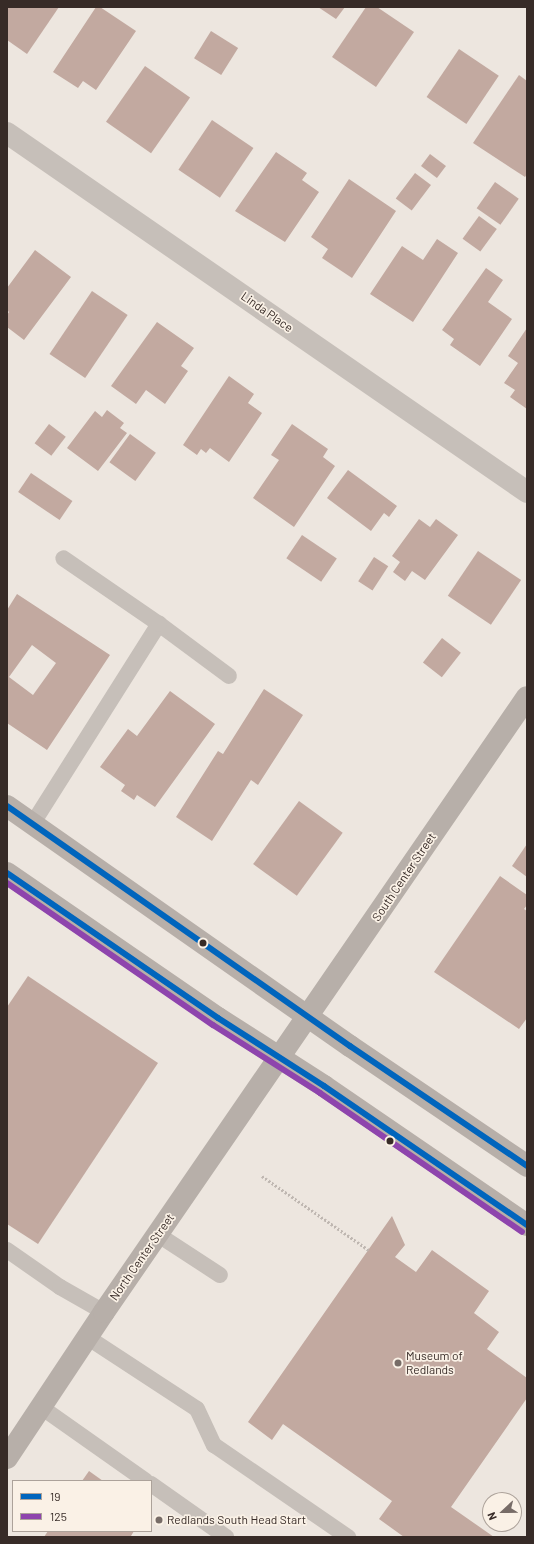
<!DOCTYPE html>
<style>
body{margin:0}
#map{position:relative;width:534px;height:1544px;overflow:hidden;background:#ede6df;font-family:Barlow,sans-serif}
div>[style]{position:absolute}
.building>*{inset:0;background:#c2a9a0;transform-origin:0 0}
.path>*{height:2.5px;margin-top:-1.25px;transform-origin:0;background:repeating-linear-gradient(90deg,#bfb7b1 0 2px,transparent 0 4px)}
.lane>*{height:16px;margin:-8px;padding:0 8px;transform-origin:8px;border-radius:8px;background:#c6bfb9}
.street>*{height:22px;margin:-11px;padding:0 11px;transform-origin:11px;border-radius:11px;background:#c6bfb9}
.secondary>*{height:22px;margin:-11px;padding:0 11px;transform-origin:11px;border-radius:11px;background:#b7afa9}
.bus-1>*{height:6px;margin:-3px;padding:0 3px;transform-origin:3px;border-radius:3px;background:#0065bd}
.bus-2>*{height:6px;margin:-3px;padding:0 3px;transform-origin:3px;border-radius:3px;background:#8e44ad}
.dots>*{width:11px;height:11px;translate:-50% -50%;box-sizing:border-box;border:2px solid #faf1e6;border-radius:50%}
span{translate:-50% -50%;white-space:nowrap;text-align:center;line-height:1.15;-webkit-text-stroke:3.5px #faf1e6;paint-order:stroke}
.street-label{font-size:12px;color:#372b27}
.poi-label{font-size:12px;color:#372b27}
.left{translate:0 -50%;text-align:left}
.frame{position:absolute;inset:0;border:8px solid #372b27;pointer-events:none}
.legend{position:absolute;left:12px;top:1480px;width:140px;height:52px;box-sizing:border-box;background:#faf1e6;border:1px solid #aca29a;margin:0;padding:5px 7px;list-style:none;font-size:12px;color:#372b27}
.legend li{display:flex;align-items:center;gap:8px;height:20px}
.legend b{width:20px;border:1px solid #aca29a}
.north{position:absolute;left:482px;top:1492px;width:40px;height:40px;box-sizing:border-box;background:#faf1e6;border:1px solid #aca29a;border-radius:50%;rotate:248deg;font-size:11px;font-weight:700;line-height:16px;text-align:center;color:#372b27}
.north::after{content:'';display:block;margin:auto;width:14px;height:18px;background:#776c67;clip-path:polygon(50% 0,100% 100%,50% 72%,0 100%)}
</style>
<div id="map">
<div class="building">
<i style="clip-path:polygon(7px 7px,59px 7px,27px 54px,7px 40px)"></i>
<i style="clip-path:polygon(96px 7px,100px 7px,136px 31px,96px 90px,83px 81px,78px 88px,53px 72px)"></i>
<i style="clip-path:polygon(318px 7px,345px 7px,336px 19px)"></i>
<i style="clip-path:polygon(366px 7px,377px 7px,414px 32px,376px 87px,332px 57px)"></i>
<i style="left:211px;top:31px;width:32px;height:32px;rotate:32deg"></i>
<i style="left:459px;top:49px;width:48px;height:58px;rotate:34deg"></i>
<i style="left:145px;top:66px;width:55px;height:68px;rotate:35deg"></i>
<i style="clip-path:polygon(519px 75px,527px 81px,527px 174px,525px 177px,473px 143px)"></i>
<i style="left:212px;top:120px;width:50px;height:60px;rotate:34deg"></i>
<i style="clip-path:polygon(276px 152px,307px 173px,302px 180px,319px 192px,285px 242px,235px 211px)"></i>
<i style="left:430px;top:154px;width:20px;height:15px;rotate:37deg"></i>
<i style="left:415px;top:173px;width:20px;height:32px;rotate:37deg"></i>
<i style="clip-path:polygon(349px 179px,396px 211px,352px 278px,322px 258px,328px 249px,311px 237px)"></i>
<i style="left:495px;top:182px;width:29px;height:32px;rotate:35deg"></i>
<i style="left:479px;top:216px;width:22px;height:28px;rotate:36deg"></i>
<i style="clip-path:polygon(437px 239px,458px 253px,413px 322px,370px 294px,402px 246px,423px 260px)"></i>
<i style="clip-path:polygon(35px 250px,71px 277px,24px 340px,7px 327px,7px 315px,9px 312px,7px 310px,7px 288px)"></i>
<i style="clip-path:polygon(486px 268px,503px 280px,488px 302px,512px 319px,480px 366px,450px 345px,454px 339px,442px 330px)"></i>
<i style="left:92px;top:291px;width:43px;height:76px;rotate:34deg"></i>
<i style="clip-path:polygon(157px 322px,194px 348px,181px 366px,188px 371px,165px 404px,146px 390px,136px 404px,111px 386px)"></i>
<i style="clip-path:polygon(527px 328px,527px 409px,510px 397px,515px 390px,504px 383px,518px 363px,508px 356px)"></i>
<i style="clip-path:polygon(229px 376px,254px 394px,248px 403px,262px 413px,229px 462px,210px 448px,206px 453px,201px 449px,197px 455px,183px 445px)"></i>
<i style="clip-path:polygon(107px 410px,124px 423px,120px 428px,127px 433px,98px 471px,67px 448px,95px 411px,102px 417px)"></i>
<i style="left:49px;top:424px;width:21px;height:24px;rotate:37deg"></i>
<i style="clip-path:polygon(292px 424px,328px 449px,323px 457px,335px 466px,294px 527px,253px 498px,279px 460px,271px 455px)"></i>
<i style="left:130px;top:434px;width:32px;height:35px;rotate:36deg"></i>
<i style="clip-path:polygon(348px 470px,397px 506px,389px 517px,384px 513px,371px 531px,327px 498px)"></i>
<i style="left:31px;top:473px;width:50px;height:23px;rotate:34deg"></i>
<i style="clip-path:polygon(419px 519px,430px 527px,436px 519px,458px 535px,425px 580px,412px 571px,405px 581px,393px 572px,400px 562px,392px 556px)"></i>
<i style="left:302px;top:535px;width:42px;height:28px;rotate:34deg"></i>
<i style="left:478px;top:551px;width:52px;height:54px;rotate:34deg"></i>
<i style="left:374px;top:557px;width:17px;height:29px;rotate:33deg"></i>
<i style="clip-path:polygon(evenodd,17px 594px,110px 655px,47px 750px,7px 723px,7px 610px,17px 594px,32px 645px,56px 663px,33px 695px,9px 677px,32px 645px)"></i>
<i style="left:442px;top:638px;width:24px;height:31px;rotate:38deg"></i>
<i style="clip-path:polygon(264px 689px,303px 715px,258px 785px,251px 780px,212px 841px,176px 817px,218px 751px,223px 754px)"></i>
<i style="clip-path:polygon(170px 691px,215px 724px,155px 807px,137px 795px,134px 800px,121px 791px,125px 785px,100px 767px,128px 729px,137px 736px)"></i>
<i style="left:299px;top:801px;width:54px;height:78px;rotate:36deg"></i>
<i style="clip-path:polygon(527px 844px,527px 877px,512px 866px)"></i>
<i style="clip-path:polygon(500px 876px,527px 895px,527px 905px,524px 909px,527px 911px,527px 1018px,519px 1029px,434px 972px)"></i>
<i style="clip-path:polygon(28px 976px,158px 1063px,38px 1244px,7px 1224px,7px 1007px)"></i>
<i style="clip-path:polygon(392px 1216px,405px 1245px,395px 1257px,416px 1272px,432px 1250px,489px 1291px,474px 1313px,499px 1332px,487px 1349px,527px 1378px,527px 1398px,451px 1507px,494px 1537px,404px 1537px,379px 1519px,392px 1501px,283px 1424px,272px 1440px,248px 1422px)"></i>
<i style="clip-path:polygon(89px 1471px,103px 1481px,82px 1481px)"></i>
<i style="clip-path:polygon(48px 1531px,134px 1531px,131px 1536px,132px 1537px,44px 1537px)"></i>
</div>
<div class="path">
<i style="left:262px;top:1176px;width:130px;rotate:34.7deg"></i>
</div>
<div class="lane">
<i style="left:159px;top:624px;width:87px;rotate:36.6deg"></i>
<i style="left:33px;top:823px;width:236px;rotate:-57.7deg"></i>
<i style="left:159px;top:624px;width:116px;rotate:-145.5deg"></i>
<i style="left:157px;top:1234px;width:75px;rotate:33.1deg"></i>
<i style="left:7px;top:1250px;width:65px;rotate:34.9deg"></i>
<i style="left:60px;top:1287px;width:51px;rotate:29.6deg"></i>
<i style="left:87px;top:1337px;width:131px;rotate:33.2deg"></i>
<i style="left:197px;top:1409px;width:40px;rotate:65deg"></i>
<i style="left:214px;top:1445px;width:163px;rotate:34.5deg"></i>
<i style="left:41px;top:1407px;width:128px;rotate:35.2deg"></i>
<i style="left:151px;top:1484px;width:92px;rotate:35.2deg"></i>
</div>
<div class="street">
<i style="left:7px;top:133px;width:632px;rotate:34.62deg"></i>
</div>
<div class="secondary">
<i style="left:7px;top:806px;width:419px;rotate:35deg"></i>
<i style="left:350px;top:1046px;width:214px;rotate:34.1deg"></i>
<i style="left:7px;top:873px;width:256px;rotate:34.5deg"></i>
<i style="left:218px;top:1018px;width:126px;rotate:32.7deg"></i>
<i style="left:324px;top:1086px;width:246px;rotate:34.4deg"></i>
<i style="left:7px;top:1458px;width:175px;rotate:-56.4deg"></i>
<i style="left:104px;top:1312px;width:746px;rotate:-55.48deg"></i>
</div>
<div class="bus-1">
<i style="left:7px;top:806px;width:419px;rotate:35deg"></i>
<i style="left:350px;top:1046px;width:214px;rotate:34.1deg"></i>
<i style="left:7px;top:873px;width:256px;rotate:34.5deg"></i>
<i style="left:218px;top:1018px;width:126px;rotate:32.7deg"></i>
<i style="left:324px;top:1086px;width:246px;rotate:34.4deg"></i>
</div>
<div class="bus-2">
<i style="left:7px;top:883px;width:250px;rotate:34.6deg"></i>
<i style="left:213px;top:1025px;width:127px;rotate:32.4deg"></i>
<i style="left:320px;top:1093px;width:245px;rotate:34.5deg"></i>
</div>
<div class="dots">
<i style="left:203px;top:943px;background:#372b27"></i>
<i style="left:390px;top:1141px;background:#372b27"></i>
<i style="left:398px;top:1363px;background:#776c67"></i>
<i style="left:159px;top:1520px;background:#776c67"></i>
</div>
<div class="street-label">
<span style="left:267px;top:312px;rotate:35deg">Linda Place</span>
<span style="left:404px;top:877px;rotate:-56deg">South Center Street</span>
<span style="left:142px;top:1257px;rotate:-55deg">North Center Street</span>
</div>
<div class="poi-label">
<span class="left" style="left:406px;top:1363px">Museum of<br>Redlands</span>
<span class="left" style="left:167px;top:1520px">Redlands South Head Start</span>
</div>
<div class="frame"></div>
<ul class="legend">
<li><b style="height:5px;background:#0065bd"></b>19</li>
<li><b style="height:5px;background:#8e44ad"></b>125</li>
</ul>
<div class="north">N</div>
</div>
